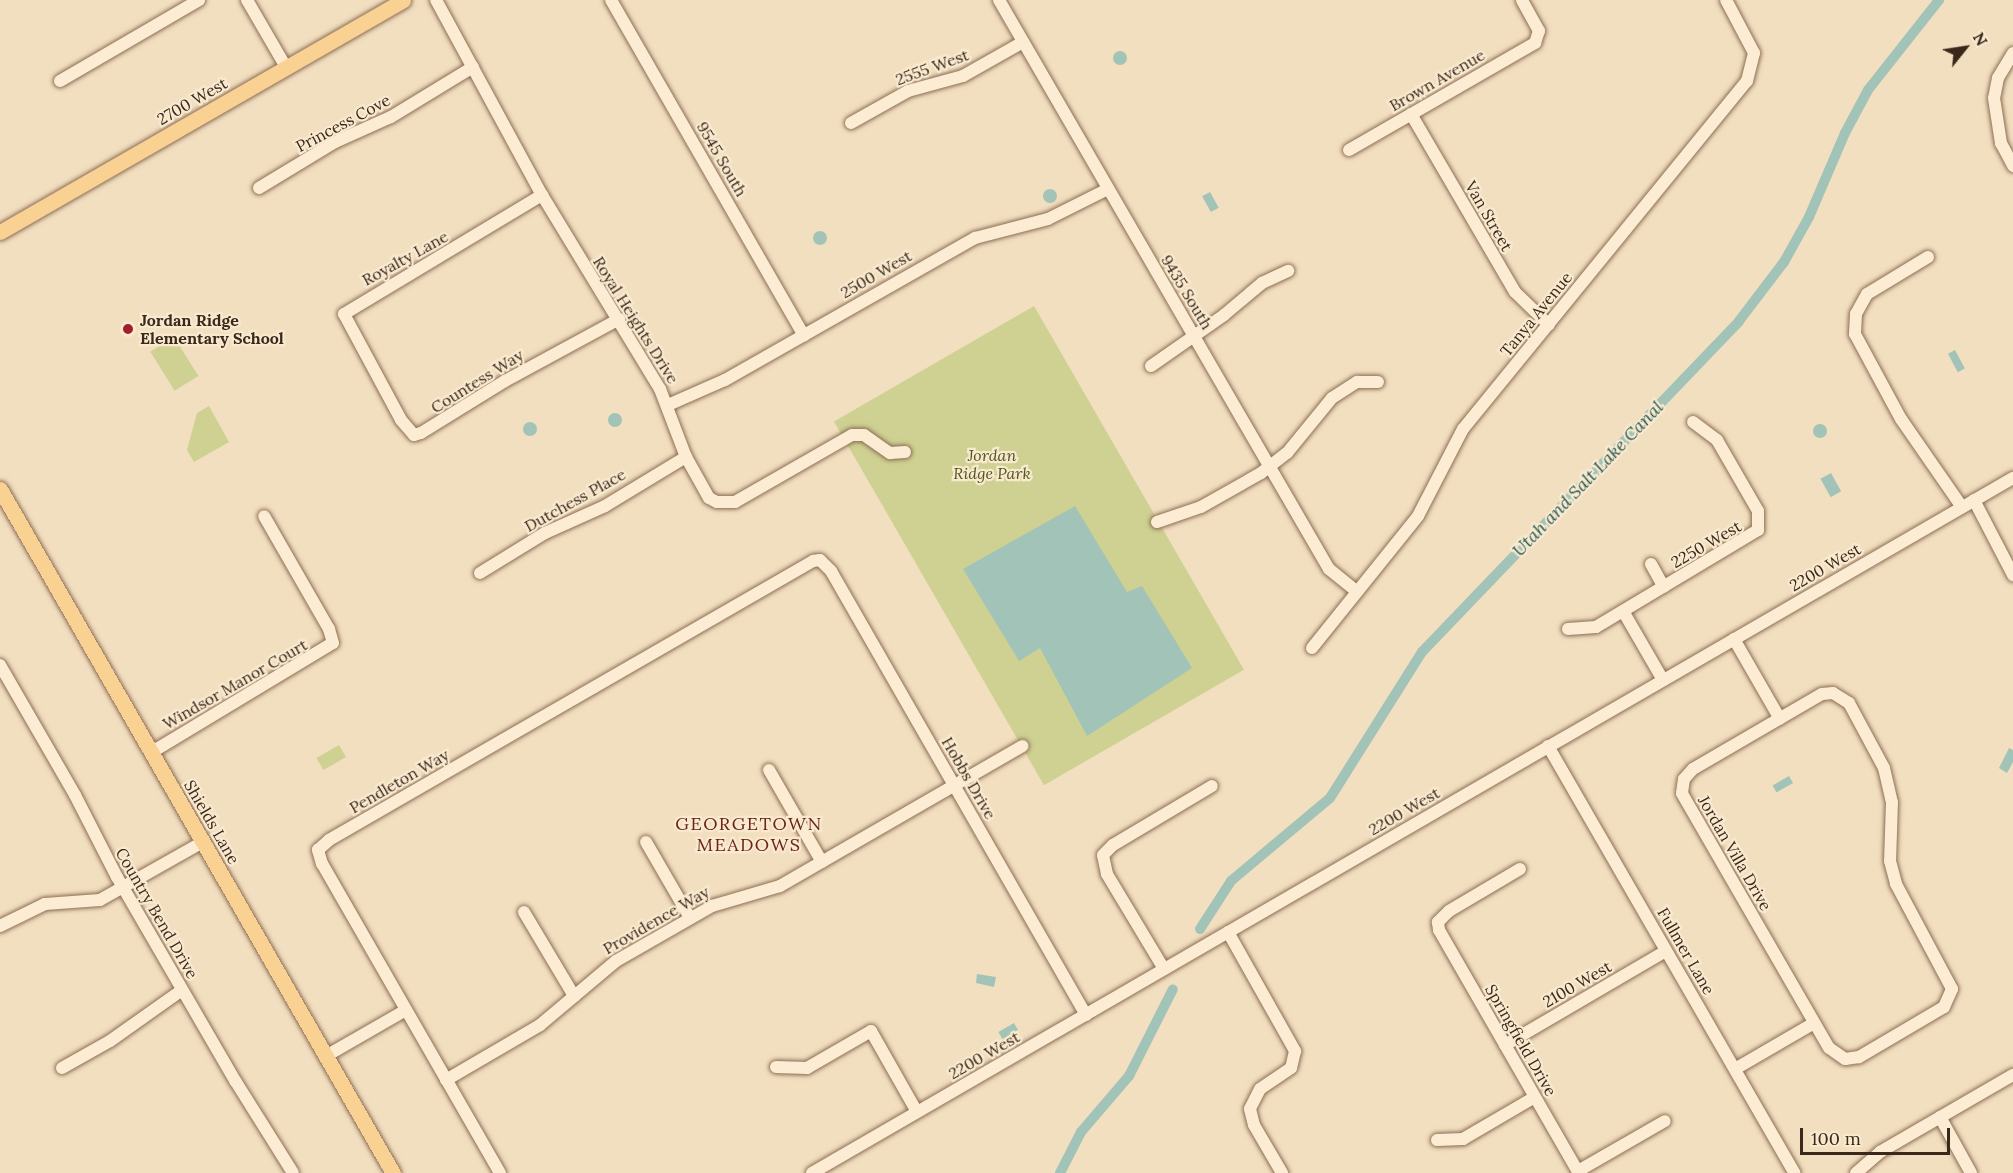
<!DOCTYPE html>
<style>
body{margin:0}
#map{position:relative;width:2013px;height:1173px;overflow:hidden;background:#f2dfbf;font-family:Lora,serif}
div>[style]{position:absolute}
.green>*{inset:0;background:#ced192;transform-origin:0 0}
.water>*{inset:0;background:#a2c3b7;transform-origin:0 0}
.round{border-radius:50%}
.canal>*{height:10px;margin:-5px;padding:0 5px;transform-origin:5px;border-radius:5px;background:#a2c3b7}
.roads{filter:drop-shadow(0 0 2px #8c6e55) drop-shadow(0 0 2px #8c6e55)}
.minor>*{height:12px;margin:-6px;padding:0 6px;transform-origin:6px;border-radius:6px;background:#fcecd3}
.major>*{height:15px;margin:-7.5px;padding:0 7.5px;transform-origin:7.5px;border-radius:7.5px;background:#f9d193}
.dots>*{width:16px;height:16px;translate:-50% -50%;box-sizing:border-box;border:3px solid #f8e9cf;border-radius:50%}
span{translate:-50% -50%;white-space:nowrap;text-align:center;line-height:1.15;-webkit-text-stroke:4.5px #f8e9cf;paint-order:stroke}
.street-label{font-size:16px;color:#3a281b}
.poi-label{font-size:16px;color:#3a281b;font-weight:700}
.left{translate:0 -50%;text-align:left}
.park-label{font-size:16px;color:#4f5820;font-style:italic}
.water-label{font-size:18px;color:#295b54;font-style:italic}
.neighbourhood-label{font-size:18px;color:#6b2217;letter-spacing:1.5px}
.north{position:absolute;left:1935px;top:18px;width:60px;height:60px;-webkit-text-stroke:4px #f8e9cf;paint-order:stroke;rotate:60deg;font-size:16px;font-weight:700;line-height:24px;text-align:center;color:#3a281b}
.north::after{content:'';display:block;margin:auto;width:21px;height:27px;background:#3a281b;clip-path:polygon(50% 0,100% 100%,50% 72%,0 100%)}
.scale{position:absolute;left:1800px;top:1128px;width:150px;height:27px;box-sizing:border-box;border:3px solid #3a281b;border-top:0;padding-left:8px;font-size:18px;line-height:21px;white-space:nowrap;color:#3a281b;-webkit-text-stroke:4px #f8e9cf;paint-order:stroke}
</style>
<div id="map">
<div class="green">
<i style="left:1034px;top:306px;width:420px;height:231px;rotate:60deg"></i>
<i style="left:174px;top:337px;width:46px;height:28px;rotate:58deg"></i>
<i style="clip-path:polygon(209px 406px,229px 442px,194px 462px,187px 450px,197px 413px)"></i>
<i style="left:339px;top:745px;width:14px;height:26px;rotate:60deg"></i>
</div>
<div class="water">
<i class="round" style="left:1113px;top:51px;width:14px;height:14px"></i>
<i class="round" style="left:1043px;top:189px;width:14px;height:14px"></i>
<i style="left:1210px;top:192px;width:18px;height:9px;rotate:61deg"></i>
<i class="round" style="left:813px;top:231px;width:14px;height:14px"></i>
<i style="left:1955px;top:350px;width:21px;height:8px;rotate:62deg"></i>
<i class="round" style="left:608px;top:413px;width:14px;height:14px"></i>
<i class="round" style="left:523px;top:422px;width:14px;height:14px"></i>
<i class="round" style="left:1813px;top:424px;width:14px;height:14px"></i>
<i style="left:1831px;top:473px;width:21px;height:12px;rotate:61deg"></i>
<i style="clip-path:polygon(1075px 506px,1127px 592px,1142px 586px,1192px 668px,1087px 736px,1040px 648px,1019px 661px,963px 569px)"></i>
<i style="clip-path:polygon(2009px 748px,2013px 750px,2013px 762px,2007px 773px,1999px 768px)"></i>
<i style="left:1789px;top:776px;width:8px;height:19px;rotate:60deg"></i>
<i style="clip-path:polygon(977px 974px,996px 977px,994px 987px,976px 983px)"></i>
<i style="left:1014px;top:1023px;width:8px;height:18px;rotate:60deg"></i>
</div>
<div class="canal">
<i style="left:1200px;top:929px;width:57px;rotate:-57.1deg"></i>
<i style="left:1231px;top:881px;width:129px;rotate:-40deg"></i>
<i style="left:1330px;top:798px;width:173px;rotate:-57.8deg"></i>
<i style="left:1422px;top:652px;width:458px;rotate:-46.2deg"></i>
<i style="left:1739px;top:321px;width:74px;rotate:-52.7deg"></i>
<i style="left:1784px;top:262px;width:51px;rotate:-60.9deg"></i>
<i style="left:1809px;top:217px;width:91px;rotate:-66.8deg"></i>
<i style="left:1845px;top:133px;width:49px;rotate:-61.9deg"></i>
<i style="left:1868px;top:90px;width:115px;rotate:-51.7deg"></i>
<i style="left:1060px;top:1173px;width:46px;rotate:-62.9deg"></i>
<i style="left:1081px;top:1132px;width:74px;rotate:-49.4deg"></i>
<i style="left:1129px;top:1076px;width:97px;rotate:-63.2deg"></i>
</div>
<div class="roads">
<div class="minor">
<i style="left:247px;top:0;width:78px;rotate:59.8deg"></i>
<i style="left:436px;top:0;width:222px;rotate:61.5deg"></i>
<i style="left:542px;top:195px;width:227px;rotate:58.7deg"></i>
<i style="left:660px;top:389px;width:73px;rotate:69.1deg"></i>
<i style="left:686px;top:457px;width:47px;rotate:60.7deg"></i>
<i style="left:709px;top:498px;width:9px;rotate:27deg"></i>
<i style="left:717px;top:502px;width:18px"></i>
<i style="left:735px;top:502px;width:135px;rotate:-29.8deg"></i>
<i style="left:852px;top:435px;width:12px"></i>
<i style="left:864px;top:435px;width:32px;rotate:35deg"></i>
<i style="left:890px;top:453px;width:15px;rotate:-4deg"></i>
<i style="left:611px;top:0;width:387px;rotate:60.1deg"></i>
<i style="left:999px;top:0;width:658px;rotate:59.89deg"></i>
<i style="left:1329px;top:569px;width:36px;rotate:39deg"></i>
<i style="left:2013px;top:53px;width:29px;rotate:121deg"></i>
<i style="left:1998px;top:78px;width:20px;rotate:101deg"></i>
<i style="left:1994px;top:98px;width:46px;rotate:81.2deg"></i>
<i style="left:2001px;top:143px;width:26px;rotate:62deg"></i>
<i style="left:60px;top:81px;width:161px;rotate:-30.2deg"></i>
<i style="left:1411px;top:114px;width:206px;rotate:59.7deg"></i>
<i style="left:1515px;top:292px;width:47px;rotate:44.1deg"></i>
<i style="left:851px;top:123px;width:65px;rotate:-29.3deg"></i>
<i style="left:908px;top:91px;width:57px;rotate:-15.3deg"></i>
<i style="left:963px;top:76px;width:69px;rotate:-29.5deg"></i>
<i style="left:1349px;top:150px;width:215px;rotate:-29.9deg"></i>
<i style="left:1535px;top:43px;width:13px;rotate:-72deg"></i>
<i style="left:1539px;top:31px;width:35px;rotate:-119deg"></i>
<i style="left:259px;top:188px;width:89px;rotate:-31.2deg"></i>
<i style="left:335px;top:142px;width:61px;rotate:-24.1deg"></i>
<i style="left:391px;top:117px;width:96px;rotate:-31.4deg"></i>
<i style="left:542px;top:195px;width:231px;rotate:149deg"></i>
<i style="left:344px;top:314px;width:120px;rotate:61.7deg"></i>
<i style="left:401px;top:420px;width:20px;rotate:49deg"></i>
<i style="left:414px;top:435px;width:7px;rotate:-16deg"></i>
<i style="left:421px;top:433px;width:99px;rotate:-31.8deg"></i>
<i style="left:505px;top:381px;width:130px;rotate:-28.5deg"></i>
<i style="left:1928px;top:257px;width:71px;rotate:148.8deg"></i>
<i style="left:1867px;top:294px;width:23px;rotate:119deg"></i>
<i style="left:1856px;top:314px;width:20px;rotate:93deg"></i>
<i style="left:1855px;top:334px;width:97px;rotate:61.6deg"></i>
<i style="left:1901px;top:419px;width:107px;rotate:55.3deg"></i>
<i style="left:1151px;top:366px;width:89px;rotate:-34.9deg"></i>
<i style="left:1224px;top:315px;width:50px;rotate:-40.1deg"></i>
<i style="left:1262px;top:283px;width:29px;rotate:-25deg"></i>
<i style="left:668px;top:405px;width:62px;rotate:-23.7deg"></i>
<i style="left:725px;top:380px;width:288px;rotate:-29.6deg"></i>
<i style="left:975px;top:238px;width:75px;rotate:-14.6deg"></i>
<i style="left:1048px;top:219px;width:67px;rotate:-26.6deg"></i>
<i style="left:1974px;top:500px;width:85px;rotate:62.5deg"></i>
<i style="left:1157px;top:522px;width:46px;rotate:-18.8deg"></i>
<i style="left:1201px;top:507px;width:69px;rotate:-29.5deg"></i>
<i style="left:1261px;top:473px;width:33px;rotate:-38deg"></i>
<i style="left:1287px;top:453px;width:71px;rotate:-50.7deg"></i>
<i style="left:1332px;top:398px;width:30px;rotate:-33deg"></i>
<i style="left:1357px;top:382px;width:21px"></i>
<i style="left:1651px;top:564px;width:26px;rotate:61deg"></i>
<i style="left:480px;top:573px;width:76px;rotate:-31.6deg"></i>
<i style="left:545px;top:533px;width:66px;rotate:-24.2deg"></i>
<i style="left:605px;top:506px;width:95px;rotate:-31.2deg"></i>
<i style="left:1623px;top:611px;width:80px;rotate:59.9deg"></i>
<i style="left:1568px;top:629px;width:28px;rotate:-4deg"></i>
<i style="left:1596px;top:627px;width:189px;rotate:-30.9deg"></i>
<i style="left:1758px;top:530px;width:19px;rotate:-90deg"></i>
<i style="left:1758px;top:511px;width:82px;rotate:-120deg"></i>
<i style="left:1717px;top:440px;width:30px;rotate:-143deg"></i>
<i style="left:1734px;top:639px;width:92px;rotate:60.1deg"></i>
<i style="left:1312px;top:648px;width:169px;rotate:-51.2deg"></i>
<i style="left:1418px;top:516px;width:98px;rotate:-62.7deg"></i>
<i style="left:1463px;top:429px;width:449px;rotate:-50.8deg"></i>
<i style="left:1747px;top:81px;width:29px;rotate:-76deg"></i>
<i style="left:1754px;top:53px;width:60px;rotate:-117.8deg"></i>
<i style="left:0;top:665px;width:150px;rotate:60deg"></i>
<i style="left:75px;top:795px;width:92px;rotate:62.9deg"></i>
<i style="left:117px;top:877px;width:237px;rotate:59.9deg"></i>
<i style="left:236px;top:1082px;width:107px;rotate:57.9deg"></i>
<i style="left:1833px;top:693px;width:19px;rotate:32deg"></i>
<i style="left:1849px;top:703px;width:74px;rotate:61.7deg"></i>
<i style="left:1884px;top:768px;width:35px;rotate:77deg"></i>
<i style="left:1892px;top:802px;width:59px;rotate:91.9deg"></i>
<i style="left:1890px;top:861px;width:24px;rotate:75deg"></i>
<i style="left:1896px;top:884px;width:119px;rotate:61.9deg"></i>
<i style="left:1952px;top:989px;width:20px;rotate:114deg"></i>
<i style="left:1944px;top:1007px;width:99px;rotate:149.5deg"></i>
<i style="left:1859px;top:1057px;width:14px;rotate:172deg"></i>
<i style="left:1845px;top:1059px;width:19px;rotate:-145deg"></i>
<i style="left:1829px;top:1048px;width:294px;rotate:-120deg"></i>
<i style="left:1682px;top:793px;width:14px;rotate:-82deg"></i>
<i style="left:1684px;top:779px;width:13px;rotate:-48deg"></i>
<i style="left:1693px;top:769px;width:149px;rotate:-30.2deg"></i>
<i style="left:1822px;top:694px;width:11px;rotate:-5deg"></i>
<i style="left:1548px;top:746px;width:493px;rotate:60deg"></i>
<i style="left:152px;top:752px;width:211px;rotate:-31.1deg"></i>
<i style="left:333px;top:643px;width:15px;rotate:-106deg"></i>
<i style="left:329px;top:629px;width:130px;rotate:-119.9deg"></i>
<i style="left:769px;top:770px;width:106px;rotate:60.1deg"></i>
<i style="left:646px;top:842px;width:88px;rotate:59.9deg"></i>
<i style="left:1520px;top:869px;width:82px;rotate:149.4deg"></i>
<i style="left:1449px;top:911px;width:16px;rotate:135deg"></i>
<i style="left:1438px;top:922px;width:8px;rotate:83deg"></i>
<i style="left:1439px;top:930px;width:280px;rotate:60.1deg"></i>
<i style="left:524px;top:912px;width:98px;rotate:59.2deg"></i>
<i style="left:0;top:926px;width:50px;rotate:-26.1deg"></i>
<i style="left:45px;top:904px;width:55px;rotate:-4.2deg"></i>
<i style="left:100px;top:900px;width:118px;rotate:-29.4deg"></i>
<i style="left:1228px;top:932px;width:137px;rotate:60.6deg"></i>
<i style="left:1295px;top:1051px;width:17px;rotate:103deg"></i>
<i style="left:1291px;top:1068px;width:37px;rotate:146deg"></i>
<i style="left:1260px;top:1089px;width:22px;rotate:117deg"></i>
<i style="left:1250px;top:1109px;width:16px;rotate:76deg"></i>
<i style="left:1254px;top:1125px;width:56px;rotate:59.7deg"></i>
<i style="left:1164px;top:969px;width:111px;rotate:-121deg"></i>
<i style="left:1107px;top:874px;width:19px;rotate:-102deg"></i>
<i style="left:1103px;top:855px;width:14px;rotate:-45deg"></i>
<i style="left:1113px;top:845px;width:115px;rotate:-30.8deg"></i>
<i style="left:1505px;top:1045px;width:186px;rotate:-30.3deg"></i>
<i style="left:326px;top:1056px;width:92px;rotate:-29.9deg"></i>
<i style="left:776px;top:1067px;width:31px;rotate:2deg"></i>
<i style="left:807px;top:1068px;width:74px;rotate:-30deg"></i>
<i style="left:871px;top:1031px;width:93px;rotate:60.4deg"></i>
<i style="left:62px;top:1068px;width:55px;rotate:-29.4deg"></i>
<i style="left:110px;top:1041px;width:88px;rotate:-35.3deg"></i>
<i style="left:1735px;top:1069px;width:91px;rotate:-30.2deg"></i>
<i style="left:446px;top:1080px;width:109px;rotate:-30.3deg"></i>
<i style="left:540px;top:1025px;width:99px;rotate:-40.1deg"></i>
<i style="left:616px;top:961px;width:111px;rotate:-29.8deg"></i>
<i style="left:712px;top:906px;width:71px;rotate:-16.4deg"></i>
<i style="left:780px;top:886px;width:280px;rotate:-30deg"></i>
<i style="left:1940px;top:1117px;width:64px;rotate:61deg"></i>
<i style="left:1437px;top:1140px;width:26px;rotate:-2deg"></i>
<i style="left:1463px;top:1139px;width:83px;rotate:-30.3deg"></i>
<i style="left:1578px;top:1171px;width:100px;rotate:-29.9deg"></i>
<i style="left:500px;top:1173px;width:357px;rotate:-119.9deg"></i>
<i style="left:322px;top:864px;width:15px;rotate:-106deg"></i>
<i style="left:318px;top:850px;width:15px;rotate:-42deg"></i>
<i style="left:329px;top:840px;width:559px;rotate:-29.96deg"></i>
<i style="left:813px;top:561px;width:7px;rotate:-8deg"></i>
<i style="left:820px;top:560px;width:16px;rotate:45deg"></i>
<i style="left:831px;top:571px;width:512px;rotate:60.13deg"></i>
<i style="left:812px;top:1173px;width:1388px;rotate:-30.06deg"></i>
<i style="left:1856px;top:1173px;width:32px;rotate:-41deg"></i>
<i style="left:1880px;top:1152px;width:154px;rotate:-30.1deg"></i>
</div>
<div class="major">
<i style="left:0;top:232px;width:465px;rotate:-29.9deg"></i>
<i style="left:0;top:489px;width:789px;rotate:60.12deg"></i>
</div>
</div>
<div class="dots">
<i style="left:128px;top:329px;background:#a1202b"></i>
</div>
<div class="street-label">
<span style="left:932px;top:67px;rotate:-20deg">2555 West</span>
<span style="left:1437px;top:80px;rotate:-30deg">Brown Avenue</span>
<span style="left:192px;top:101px;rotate:-30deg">2700 West</span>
<span style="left:343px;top:123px;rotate:-28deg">Princess Cove</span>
<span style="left:722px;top:159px;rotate:60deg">9545 South</span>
<span style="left:1489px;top:216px;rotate:60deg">Van Street</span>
<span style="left:405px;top:258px;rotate:-29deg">Royalty Lane</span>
<span style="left:876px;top:274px;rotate:-30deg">2500 West</span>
<span style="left:1187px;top:292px;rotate:59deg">9435 South</span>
<span style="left:1536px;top:314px;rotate:-51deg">Tanya Avenue</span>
<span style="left:636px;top:320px;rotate:58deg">Royal Heights Drive</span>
<span style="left:477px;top:381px;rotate:-32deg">Countess Way</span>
<span style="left:575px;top:500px;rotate:-29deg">Dutchess Place</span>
<span style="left:1706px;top:544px;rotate:-30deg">2250 West</span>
<span style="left:1825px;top:567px;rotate:-30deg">2200 West</span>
<span style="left:235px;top:684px;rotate:-30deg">Windsor Manor Court</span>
<span style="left:969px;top:778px;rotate:60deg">Hobbs Drive</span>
<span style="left:399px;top:781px;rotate:-30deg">Pendleton Way</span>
<span style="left:1404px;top:811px;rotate:-30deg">2200 West</span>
<span style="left:212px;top:822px;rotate:60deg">Shields Lane</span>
<span style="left:1735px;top:853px;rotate:60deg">Jordan Villa Drive</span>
<span style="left:157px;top:913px;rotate:60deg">Country Bend Drive</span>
<span style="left:656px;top:920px;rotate:-30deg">Providence Way</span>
<span style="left:1686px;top:951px;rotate:60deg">Fullmer Lane</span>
<span style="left:1577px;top:984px;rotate:-30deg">2100 West</span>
<span style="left:1521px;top:1040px;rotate:60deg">Springfield Drive</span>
<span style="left:984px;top:1055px;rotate:-30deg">2200 West</span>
</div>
<div class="poi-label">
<span class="left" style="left:140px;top:329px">Jordan Ridge<br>Elementary School</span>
</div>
<div class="park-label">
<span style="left:992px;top:464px">Jordan<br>Ridge Park</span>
</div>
<div class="water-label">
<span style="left:1588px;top:479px;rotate:-46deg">Utah and Salt Lake Canal</span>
</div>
<div class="neighbourhood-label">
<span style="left:749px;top:835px">GEORGETOWN<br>MEADOWS</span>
</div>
<div class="north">N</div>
<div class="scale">100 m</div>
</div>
